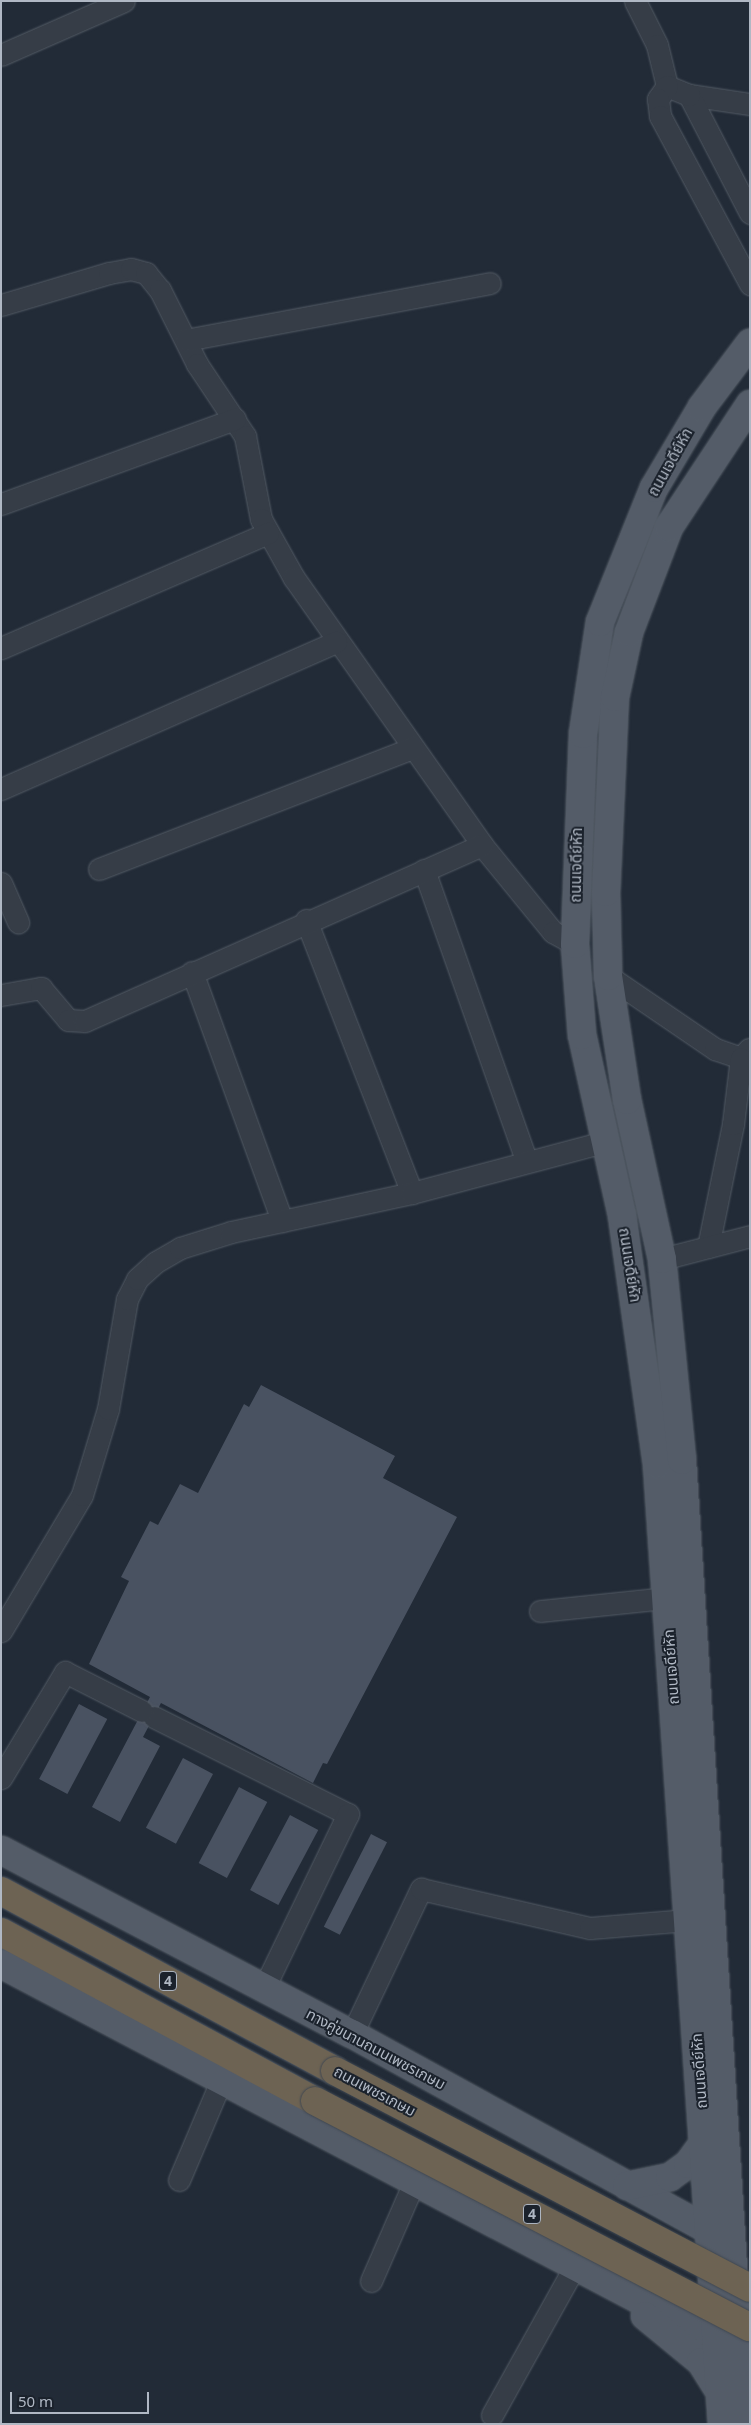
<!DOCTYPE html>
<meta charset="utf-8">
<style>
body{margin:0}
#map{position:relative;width:751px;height:2425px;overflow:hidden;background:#222b37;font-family:"Noto Sans","Noto Sans Thai",sans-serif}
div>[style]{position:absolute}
.building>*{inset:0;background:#495261;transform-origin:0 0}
.roads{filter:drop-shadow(0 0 1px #535b65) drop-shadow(0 0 1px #535b65)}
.minor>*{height:21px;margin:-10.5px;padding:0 10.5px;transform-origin:10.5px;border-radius:10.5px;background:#363d47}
.major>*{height:28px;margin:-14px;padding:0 14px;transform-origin:14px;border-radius:14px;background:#545c68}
.highway>*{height:28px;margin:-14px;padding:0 14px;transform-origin:14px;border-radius:14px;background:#6d6353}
.bridges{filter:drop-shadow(0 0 1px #404852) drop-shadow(0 0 1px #404852)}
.highway-bridge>*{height:28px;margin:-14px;padding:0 14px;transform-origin:14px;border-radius:14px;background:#6d6353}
span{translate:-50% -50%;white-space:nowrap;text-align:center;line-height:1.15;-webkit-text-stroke:4px #1b222c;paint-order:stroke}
.shield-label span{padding:1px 4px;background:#1b222c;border:1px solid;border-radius:4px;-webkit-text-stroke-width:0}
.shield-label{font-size:14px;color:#b0b8c4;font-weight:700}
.street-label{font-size:15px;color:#b0b8c4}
.frame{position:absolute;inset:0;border:2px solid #b0b8c4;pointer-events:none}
.scale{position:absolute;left:10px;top:2392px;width:139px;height:22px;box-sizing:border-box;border:2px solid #b0b8c4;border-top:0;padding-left:6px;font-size:15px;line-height:18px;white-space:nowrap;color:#b0b8c4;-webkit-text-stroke:4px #1b222c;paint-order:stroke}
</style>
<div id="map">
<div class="building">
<i style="clip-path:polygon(261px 1385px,395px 1456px,383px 1478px,457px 1517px,327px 1764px,323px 1763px,313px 1783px,161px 1703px,143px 1737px,160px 1746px,120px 1822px,92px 1807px,150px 1697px,89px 1664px,129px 1581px,121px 1577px,150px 1521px,158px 1525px,180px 1484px,198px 1493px,244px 1404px,249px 1407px)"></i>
<i style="left:79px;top:1704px;width:32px;height:85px;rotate:28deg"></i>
<i style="left:183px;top:1758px;width:34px;height:79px;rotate:28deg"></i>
<i style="left:239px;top:1787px;width:32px;height:86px;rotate:28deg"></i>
<i style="left:290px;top:1815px;width:32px;height:85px;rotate:28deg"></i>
<i style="left:371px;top:1834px;width:18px;height:104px;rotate:27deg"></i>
</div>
<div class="roads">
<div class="minor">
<i style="left:635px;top:1px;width:49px;rotate:63.4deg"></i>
<i style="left:657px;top:45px;width:42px;rotate:76.3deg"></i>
<i style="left:1px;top:55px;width:134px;rotate:-23.7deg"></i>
<i style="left:689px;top:95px;width:62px;rotate:8.4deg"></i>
<i style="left:750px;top:213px;width:133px;rotate:-117.3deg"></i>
<i style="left:689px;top:95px;width:24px;rotate:-158deg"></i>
<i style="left:667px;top:86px;width:16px;rotate:125deg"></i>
<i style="left:658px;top:99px;width:17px;rotate:83deg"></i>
<i style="left:660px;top:116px;width:191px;rotate:61.8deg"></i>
<i style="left:1px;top:305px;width:113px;rotate:-16.5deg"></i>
<i style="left:109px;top:273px;width:22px;rotate:-10deg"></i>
<i style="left:131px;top:269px;width:16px;rotate:15deg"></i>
<i style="left:146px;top:273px;width:22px;rotate:51deg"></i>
<i style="left:160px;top:290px;width:83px;rotate:63.4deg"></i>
<i style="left:197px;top:364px;width:87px;rotate:56.3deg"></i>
<i style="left:245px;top:436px;width:85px;rotate:79.1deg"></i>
<i style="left:261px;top:519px;width:68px;rotate:60.8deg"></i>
<i style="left:294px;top:578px;width:327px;rotate:54.8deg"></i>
<i style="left:482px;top:845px;width:112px;rotate:50.8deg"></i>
<i style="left:553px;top:932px;width:25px;rotate:29deg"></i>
<i style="left:186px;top:340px;width:309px;rotate:-10.6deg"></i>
<i style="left:1px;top:504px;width:249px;rotate:-20deg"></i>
<i style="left:1px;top:648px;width:291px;rotate:-23.3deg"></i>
<i style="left:1px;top:789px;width:366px;rotate:-23.7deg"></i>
<i style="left:99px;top:869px;width:336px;rotate:-21.1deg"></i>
<i style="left:424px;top:870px;width:307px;rotate:70.6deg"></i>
<i style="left:1px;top:883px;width:43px;rotate:66.4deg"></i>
<i style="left:306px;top:920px;width:293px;rotate:68.8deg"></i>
<i style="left:192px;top:972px;width:265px;rotate:70.1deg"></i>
<i style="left:608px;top:976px;width:130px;rotate:34.3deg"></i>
<i style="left:715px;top:1049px;width:28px;rotate:19deg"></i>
<i style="left:741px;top:1058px;width:12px;rotate:-48deg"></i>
<i style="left:1px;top:995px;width:41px;rotate:-9.9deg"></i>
<i style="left:41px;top:988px;width:42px;rotate:49.8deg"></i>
<i style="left:68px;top:1020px;width:17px;rotate:3deg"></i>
<i style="left:85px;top:1021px;width:434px;rotate:-23.9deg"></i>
<i style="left:708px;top:1247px;width:126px;rotate:-78.5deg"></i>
<i style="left:733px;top:1124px;width:66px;rotate:-83.1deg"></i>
<i style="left:662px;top:1259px;width:91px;rotate:-14.6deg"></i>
<i style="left:540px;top:1611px;width:127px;rotate:-5.9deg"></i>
<i style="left:1px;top:1631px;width:158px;rotate:-59.2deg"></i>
<i style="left:82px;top:1495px;width:90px;rotate:-73.2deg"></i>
<i style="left:108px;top:1409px;width:112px;rotate:-80.2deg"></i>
<i style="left:127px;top:1299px;width:22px;rotate:-63deg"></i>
<i style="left:137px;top:1279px;width:25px;rotate:-42deg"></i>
<i style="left:156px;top:1262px;width:28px;rotate:-30deg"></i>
<i style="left:180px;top:1248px;width:53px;rotate:-17.4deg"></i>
<i style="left:231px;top:1232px;width:185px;rotate:-12.2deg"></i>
<i style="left:412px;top:1193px;width:199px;rotate:-14.9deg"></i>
<i style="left:154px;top:1717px;width:217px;rotate:26.6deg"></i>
<i style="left:348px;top:1814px;width:195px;rotate:115.8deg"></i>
<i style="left:1px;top:1778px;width:124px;rotate:-58.9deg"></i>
<i style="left:65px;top:1672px;width:86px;rotate:26.9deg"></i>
<i style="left:352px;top:2034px;width:161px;rotate:-64.6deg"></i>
<i style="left:421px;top:1889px;width:173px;rotate:13deg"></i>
<i style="left:590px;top:1928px;width:98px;rotate:-4.7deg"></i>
<i style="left:179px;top:2180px;width:108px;rotate:-67deg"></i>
<i style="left:371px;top:2281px;width:108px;rotate:-66.5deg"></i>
<i style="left:492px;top:2415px;width:171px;rotate:-60.9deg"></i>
</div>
<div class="major">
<i style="left:1px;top:1850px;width:396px;rotate:27.7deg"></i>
<i style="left:352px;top:2034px;width:422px;rotate:28.8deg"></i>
<i style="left:1px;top:1964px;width:825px;rotate:27.75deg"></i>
<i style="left:627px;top:2186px;width:44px;rotate:-11.8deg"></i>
<i style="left:670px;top:2177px;width:22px;rotate:-36deg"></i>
<i style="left:688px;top:2164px;width:27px;rotate:-54deg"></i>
<i style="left:645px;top:2316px;width:72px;rotate:39.4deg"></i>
<i style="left:701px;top:2362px;width:34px;rotate:58deg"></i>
<i style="left:722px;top:2424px;width:962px;rotate:-93.87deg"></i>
<i style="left:657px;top:1464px;width:251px;rotate:-98deg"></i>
<i style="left:622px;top:1215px;width:184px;rotate:-102.5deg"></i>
<i style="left:582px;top:1035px;width:91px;rotate:-94.4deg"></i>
<i style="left:575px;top:944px;width:210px;rotate:-87.8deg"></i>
<i style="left:583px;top:734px;width:113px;rotate:-81.4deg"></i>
<i style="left:600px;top:622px;width:144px;rotate:-68.1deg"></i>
<i style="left:654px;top:488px;width:94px;rotate:-59.3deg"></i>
<i style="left:702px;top:407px;width:80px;rotate:-53.1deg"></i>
<i style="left:743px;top:2424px;width:966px;rotate:-93.62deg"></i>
<i style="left:682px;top:1460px;width:202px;rotate:-95.7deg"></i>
<i style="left:662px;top:1259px;width:163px;rotate:-102.4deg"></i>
<i style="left:627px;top:1100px;width:125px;rotate:-98.7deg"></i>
<i style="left:608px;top:976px;width:84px;rotate:-91.4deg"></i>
<i style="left:606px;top:892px;width:195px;rotate:-87.4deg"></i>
<i style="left:615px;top:697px;width:66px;rotate:-77.8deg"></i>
<i style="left:629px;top:632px;width:112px;rotate:-69.1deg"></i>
<i style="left:669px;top:527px;width:147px;rotate:-56.6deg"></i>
</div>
<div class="highway">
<i style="left:1px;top:1891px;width:379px;rotate:28.3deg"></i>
<i style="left:1px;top:1932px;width:357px;rotate:28.3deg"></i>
</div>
</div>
<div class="bridges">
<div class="highway-bridge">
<i style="left:335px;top:2071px;width:468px;rotate:27.6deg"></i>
<i style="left:315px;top:2101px;width:490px;rotate:27.5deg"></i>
</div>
</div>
<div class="shield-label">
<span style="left:168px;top:1981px">4</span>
<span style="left:532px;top:2214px">4</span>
</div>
<div class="street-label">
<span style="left:670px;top:462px;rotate:-61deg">ถนนเจดีย์หัก</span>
<span style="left:576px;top:865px;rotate:-89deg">ถนนเจดีย์หัก</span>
<span style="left:630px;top:1265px;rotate:81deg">ถนนเจดีย์หัก</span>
<span style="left:671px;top:1667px;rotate:-94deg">ถนนเจดีย์หัก</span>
<span style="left:376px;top:2049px;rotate:28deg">ทางคู่ขนานถนนเพชรเกษม</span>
<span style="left:699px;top:2071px;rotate:-94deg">ถนนเจดีย์หัก</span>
<span style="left:375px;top:2091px;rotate:28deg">ถนนเพชรเกษม</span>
</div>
<div class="frame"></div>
<div class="scale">50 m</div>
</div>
